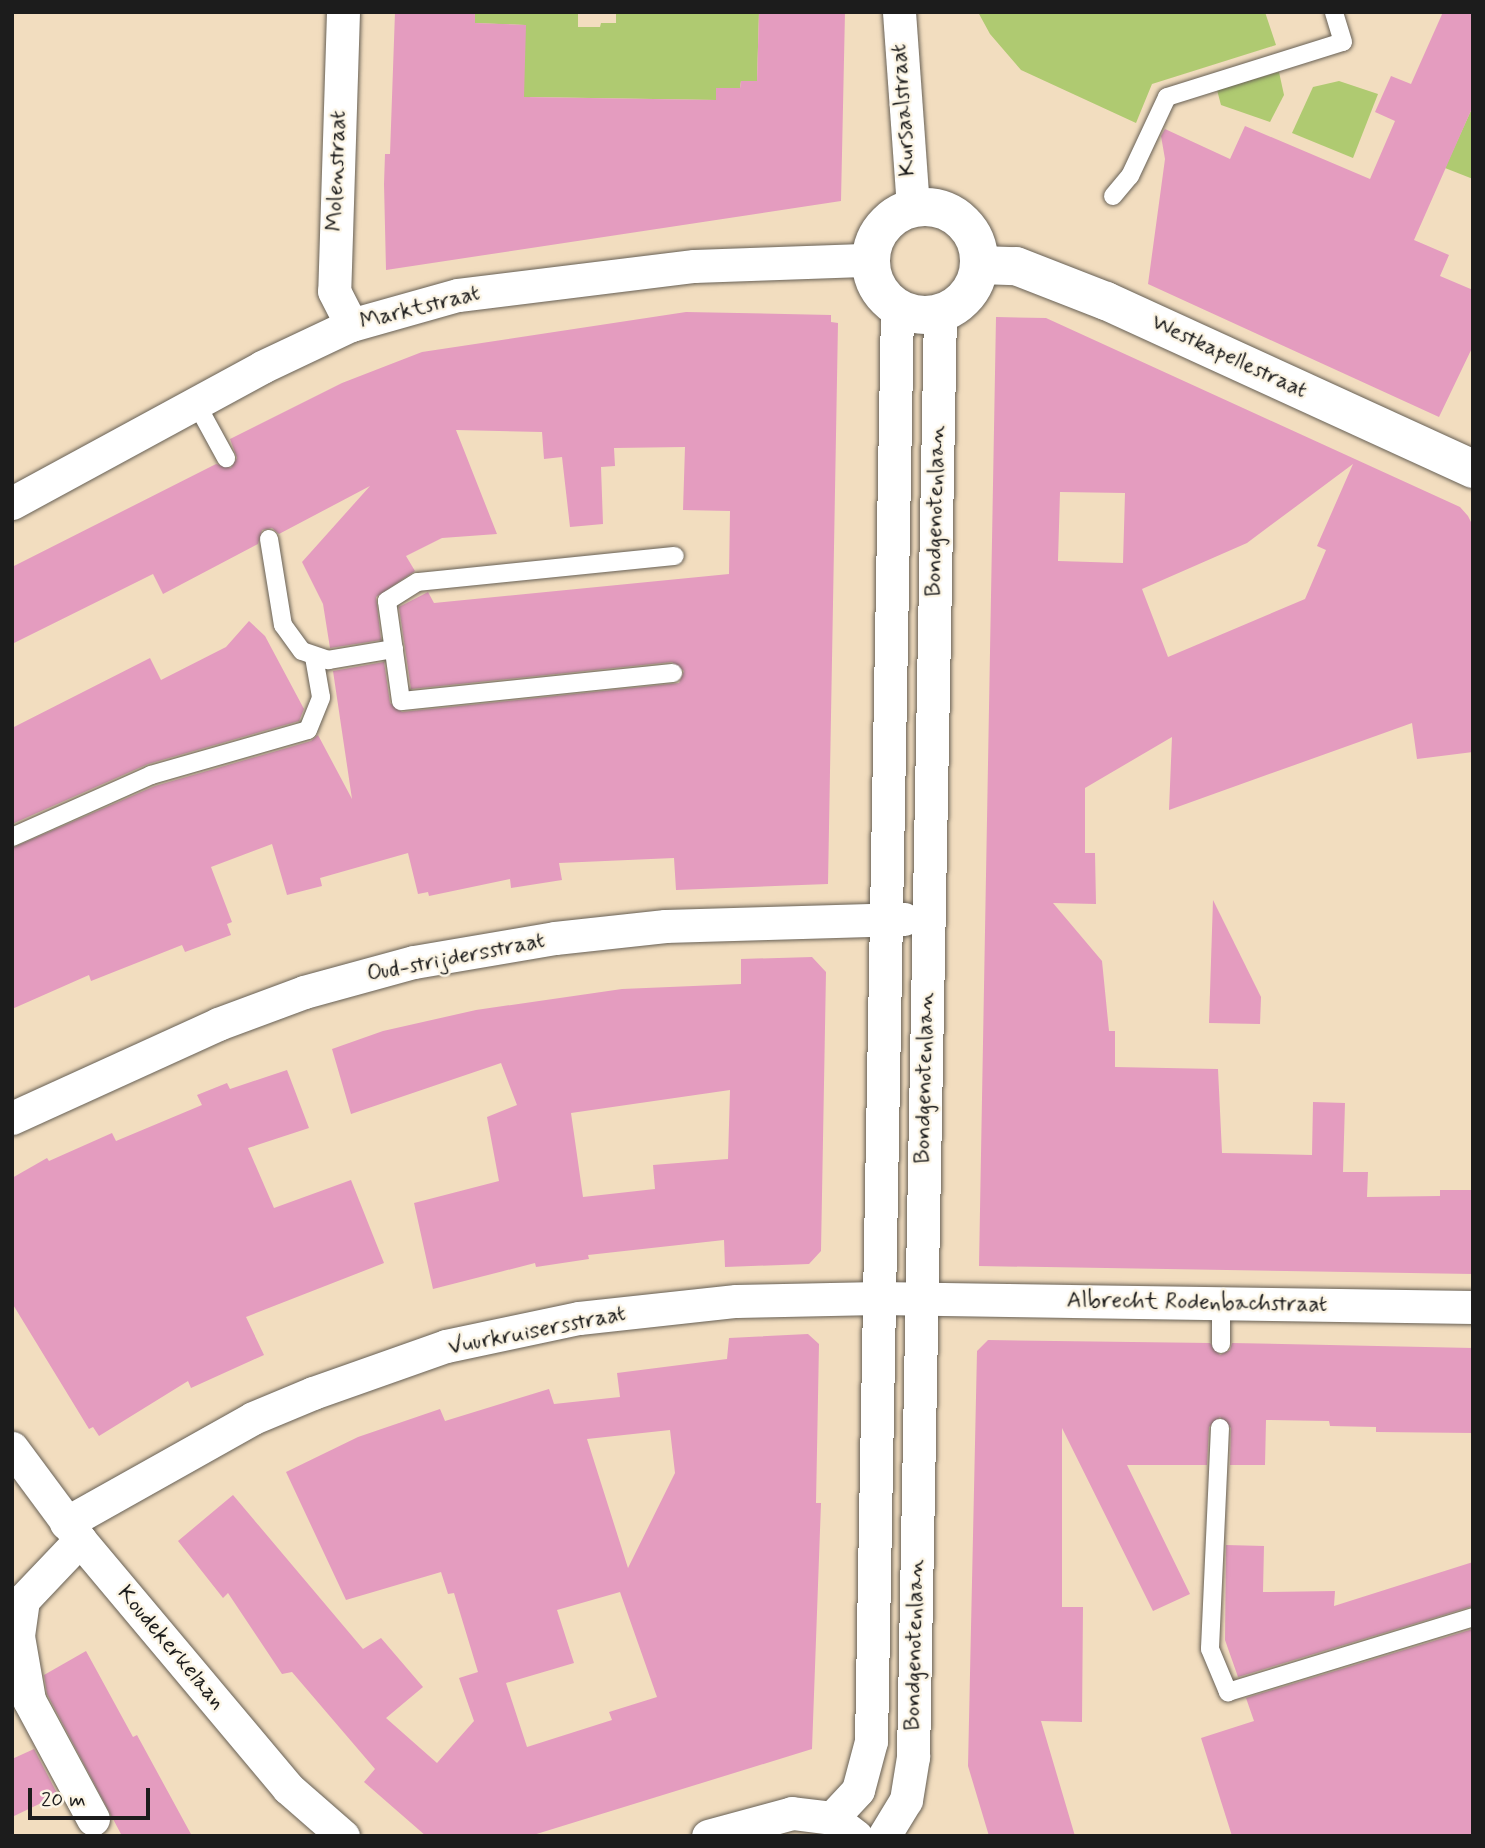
<!DOCTYPE html>
<style>
body{margin:0}
#map{position:relative;width:1485px;height:1848px;overflow:hidden;background:#f2ddbf;font-family:Mynerve,sans-serif}
div>[style]{position:absolute}
.green>*{inset:0;background:#afca71}
.building>*{inset:0;background:#e49cbf}
.roads{filter:drop-shadow(0 0 2px #676055) drop-shadow(0 0 2px #676055)}
.service>*{height:18px;margin:-9px;padding:0 9px;transform-origin:9px;border-radius:9px;background:#fff}
.minor>*{height:33px;margin:-16.5px;padding:0 16.5px;transform-origin:16.5px;border-radius:16.5px;background:#fff}
.tertiary>*{height:38px;margin:-19px;padding:0 19px;transform-origin:19px;border-radius:19px;background:#fff}
.tertiary>.ring{margin:-19px;padding:0;box-sizing:content-box;background:none;border:38px solid #fff;border-radius:50%}
span{translate:-50% -50%;white-space:nowrap;text-align:center;line-height:1.15;-webkit-text-stroke:5px #fcf5e5;paint-order:stroke}
.street-label{font-size:23px;color:#1c1c1c}
.frame{position:absolute;inset:0;border:14px solid #1c1c1c;pointer-events:none}
.scale{position:absolute;left:28px;top:1788px;width:122px;height:32px;box-sizing:border-box;border:4px solid #1c1c1c;border-top:0;padding-left:9px;font-size:21px;line-height:24px;white-space:nowrap;color:#1c1c1c;-webkit-text-stroke:5px #fcf5e5;paint-order:stroke}
</style>
<div id="map">
<div class="green">
<i style="clip-path:polygon(475px 12px,578px 12px,578px 27px,600px 27px,601px 23px,616px 23px,616px 12px,759px 12px,757px 81px,741px 81px,740px 88px,716px 88px,716px 100px,530px 97px,535px 126px,445px 77px,525px 45px,525px 25px,475px 23px)"></i>
<i style="clip-path:polygon(978px 12px,1265px 12px,1276px 45px,1152px 84px,1136px 123px,1021px 70px,990px 34px)"></i>
<i style="clip-path:polygon(1279px 72px,1284px 95px,1270px 122px,1221px 105px,1217px 90px)"></i>
<i style="clip-path:polygon(1339px 81px,1378px 94px,1353px 158px,1292px 133px,1313px 87px)"></i>
<i style="clip-path:polygon(1473px 106px,1473px 179px,1445px 168px)"></i>
</div>
<div class="building">
<i style="clip-path:polygon(395px 12px,475px 12px,475px 23px,526px 25px,524px 97px,716px 100px,716px 88px,740px 88px,741px 81px,757px 81px,759px 12px,845px 12px,841px 201px,386px 270px,384px 184px,385px 154px,390px 154px)"></i>
<i style="clip-path:polygon(1443px 12px,1473px 12px,1473px 106px,1414px 240px,1449px 255px,1440px 276px,1473px 290px,1473px 346px,1439px 417px,1148px 284px,1165px 159px,1161px 136px,1165px 129px,1230px 159px,1245px 126px,1370px 179px,1395px 121px,1375px 112px,1391px 76px,1411px 84px)"></i>
<i style="clip-path:polygon(686px 312px,831px 315px,831px 322px,838px 323px,828px 884px,676px 890px,674px 858px,559px 863px,562px 880px,511px 888px,510px 879px,429px 896px,428px 892px,418px 894px,408px 853px,320px 878px,322px 886px,287px 895px,272px 844px,211px 867px,232px 922px,227px 924px,231px 935px,185px 952px,182px 945px,91px 981px,89px 975px,12px 1009px,12px 848px,155px 786px,311px 741px,318px 735px,352px 799px,333px 671px,384px 662px,390px 703px,402px 712px,679px 683px,684px 671px,672px 662px,411px 689px,399px 607px,428px 592px,434px 603px,729px 574px,730px 511px,683px 510px,685px 447px,614px 448px,615px 466px,601px 467px,603px 524px,570px 527px,562px 457px,544px 459px,542px 432px,456px 430px,497px 534px,442px 538px,406px 556px,415px 571px,376px 597px,381px 640px,330px 648px,323px 604px,302px 562px,370px 486px,279px 534px,272px 528px,262px 530px,258px 544px,163px 594px,153px 574px,12px 644px,12px 567px,216px 464px,231px 468px,237px 458px,230px 439px,342px 383px,422px 352px)"></i>
<i style="clip-path:polygon(evenodd,996px 317px,1046px 318px,1460px 507px,1468px 516px,1473px 526px,1473px 752px,1417px 759px,1412px 723px,1169px 810px,1172px 737px,1085px 788px,1085px 853px,1095px 853px,1096px 904px,1053px 903px,1102px 961px,1109px 1031px,1115px 1031px,1115px 1067px,1218px 1069px,1222px 1153px,1312px 1155px,1313px 1102px,1345px 1103px,1343px 1172px,1368px 1172px,1367px 1197px,1440px 1196px,1440px 1190px,1473px 1190px,1473px 1274px,979px 1266px,996px 317px,1353px 464px,1317px 546px,1326px 550px,1305px 599px,1168px 657px,1142px 589px,1247px 543px,1353px 464px,996px 317px,1060px 492px,1125px 493px,1123px 563px,1058px 561px,1060px 492px)"></i>
<i style="clip-path:polygon(249px 621px,265px 636px,304px 709px,299px 721px,148px 764px,12px 824px,12px 728px,150px 658px,161px 680px,226px 647px)"></i>
<i style="clip-path:polygon(1213px 900px,1261px 997px,1260px 1024px,1209px 1023px)"></i>
<i style="clip-path:polygon(evenodd,812px 957px,826px 972px,821px 1251px,809px 1264px,725px 1267px,724px 1240px,588px 1255px,589px 1259px,536px 1267px,535px 1263px,433px 1289px,414px 1203px,499px 1181px,487px 1117px,517px 1105px,501px 1063px,351px 1114px,332px 1049px,383px 1031px,476px 1010px,622px 989px,741px 984px,741px 959px,812px 957px,730px 1090px,728px 1159px,653px 1165px,655px 1189px,583px 1197px,571px 1113px,730px 1090px)"></i>
<i style="clip-path:polygon(287px 1070px,309px 1128px,248px 1148px,274px 1208px,351px 1180px,384px 1263px,246px 1317px,264px 1355px,191px 1388px,188px 1381px,99px 1436px,93px 1427px,89px 1429px,12px 1303px,12px 1178px,47px 1158px,49px 1161px,112px 1133px,116px 1141px,202px 1105px,197px 1095px,227px 1083px,230px 1089px)"></i>
<i style="clip-path:polygon(evenodd,808px 1334px,819px 1344px,816px 1503px,821px 1503px,812px 1749px,530px 1836px,426px 1836px,364px 1782px,375px 1769px,292px 1672px,282px 1674px,228px 1593px,223px 1598px,178px 1541px,233px 1495px,363px 1649px,381px 1638px,423px 1687px,386px 1718px,437px 1763px,474px 1721px,459px 1678px,478px 1672px,454px 1593px,448px 1594px,441px 1572px,346px 1600px,286px 1472px,358px 1437px,440px 1409px,445px 1421px,549px 1389px,554px 1404px,620px 1397px,617px 1373px,727px 1359px,729px 1338px,808px 1334px,670px 1430px,675px 1473px,628px 1568px,587px 1439px,670px 1430px,808px 1334px,620px 1592px,657px 1697px,609px 1712px,612px 1720px,527px 1747px,506px 1683px,574px 1663px,557px 1610px,620px 1592px)"></i>
<i style="clip-path:polygon(988px 1340px,1210px 1343px,1220px 1355px,1230px 1350px,1232px 1343px,1473px 1348px,1473px 1433px,1376px 1432px,1376px 1427px,1330px 1426px,1329px 1421px,1266px 1420px,1265px 1465px,1230px 1465px,1231px 1428px,1220px 1417px,1209px 1427px,1207px 1465px,1127px 1465px,1190px 1594px,1153px 1611px,1062px 1428px,1062px 1607px,1083px 1607px,1082px 1722px,1041px 1721px,1075px 1836px,989px 1836px,968px 1766px,977px 1351px)"></i>
<i style="clip-path:polygon(1226px 1545px,1264px 1546px,1263px 1592px,1335px 1591px,1334px 1606px,1473px 1562px,1473px 1606px,1238px 1677px,1225px 1640px)"></i>
<i style="clip-path:polygon(1473px 1629px,1473px 1836px,1232px 1836px,1201px 1738px,1254px 1721px,1246px 1698px)"></i>
<i style="clip-path:polygon(86px 1651px,133px 1737px,137px 1735px,192px 1836px,122px 1836px,47px 1694px,44px 1675px)"></i>
<i style="clip-path:polygon(34px 1749px,58px 1795px,12px 1817px,12px 1759px)"></i>
</div>
<div class="roads">
<div class="service">
<i style="left:1113px;top:196px;width:26px;rotate:-50deg"></i>
<i style="left:1130px;top:176px;width:87px;rotate:-64.9deg"></i>
<i style="left:1167px;top:97px;width:184px;rotate:-17.4deg"></i>
<i style="left:1343px;top:42px;width:31px;rotate:-107deg"></i>
<i style="left:196px;top:403px;width:63px;rotate:61.4deg"></i>
<i style="left:269px;top:539px;width:87px;rotate:80.8deg"></i>
<i style="left:283px;top:625px;width:32px;rotate:54deg"></i>
<i style="left:302px;top:651px;width:28px;rotate:19deg"></i>
<i style="left:328px;top:660px;width:67px;rotate:-9.5deg"></i>
<i style="left:673px;top:673px;width:273px;rotate:174.1deg"></i>
<i style="left:401px;top:701px;width:101px;rotate:-98deg"></i>
<i style="left:387px;top:601px;width:36px;rotate:-32deg"></i>
<i style="left:418px;top:582px;width:258px;rotate:-5.8deg"></i>
<i style="left:12px;top:837px;width:152px;rotate:-24deg"></i>
<i style="left:151px;top:775px;width:163px;rotate:-16deg"></i>
<i style="left:308px;top:730px;width:35px;rotate:-68deg"></i>
<i style="left:321px;top:697px;width:41px;rotate:-99.9deg"></i>
<i style="left:1221px;top:1344px;width:40px;rotate:-90deg"></i>
<i style="left:1220px;top:1428px;width:221px;rotate:92.6deg"></i>
<i style="left:1210px;top:1649px;width:47px;rotate:67.3deg"></i>
<i style="left:1228px;top:1692px;width:256px;rotate:-17deg"></i>
</div>
<div class="minor">
<i style="left:343px;top:12px;width:279px;rotate:91.8deg"></i>
<i style="left:334px;top:291px;width:38px;rotate:63deg"></i>
<i style="left:899px;top:12px;width:196px;rotate:85.9deg"></i>
<i style="left:12px;top:503px;width:285px;rotate:-28.5deg"></i>
<i style="left:262px;top:367px;width:98px;rotate:-25.3deg"></i>
<i style="left:351px;top:325px;width:111px;rotate:-15.7deg"></i>
<i style="left:458px;top:295px;width:238px;rotate:-7deg"></i>
<i style="left:694px;top:266px;width:176px;rotate:-2deg"></i>
<i style="left:12px;top:1118px;width:226px;rotate:-24.5deg"></i>
<i style="left:218px;top:1024px;width:92px;rotate:-20.4deg"></i>
<i style="left:304px;top:992px;width:114px;rotate:-15.3deg"></i>
<i style="left:414px;top:962px;width:143px;rotate:-9.7deg"></i>
<i style="left:555px;top:938px;width:111px;rotate:-6.2deg"></i>
<i style="left:665px;top:926px;width:239px;rotate:-1.7deg"></i>
<i style="left:12px;top:1448px;width:114px;rotate:53.5deg"></i>
<i style="left:80px;top:1540px;width:324px;rotate:50deg"></i>
<i style="left:288px;top:1788px;width:73px;rotate:41.1deg"></i>
<i style="left:66px;top:1523px;width:214px;rotate:-29.3deg"></i>
<i style="left:253px;top:1418px;width:65px;rotate:-22.6deg"></i>
<i style="left:313px;top:1393px;width:141px;rotate:-19.5deg"></i>
<i style="left:446px;top:1346px;width:136px;rotate:-11.9deg"></i>
<i style="left:579px;top:1318px;width:158px;rotate:-6.2deg"></i>
<i style="left:736px;top:1301px;width:142px;rotate:-1.2deg"></i>
<i style="left:878px;top:1298px;width:595px;rotate:0.87deg"></i>
<i style="left:80px;top:1540px;width:83px;rotate:133.5deg"></i>
<i style="left:23px;top:1600px;width:36px;rotate:98deg"></i>
<i style="left:18px;top:1636px;width:65px;rotate:80.2deg"></i>
<i style="left:29px;top:1700px;width:135px;rotate:61.7deg"></i>
<i style="left:832px;top:1818px;width:38px;rotate:-47deg"></i>
<i style="left:858px;top:1790px;width:51px;rotate:-75.1deg"></i>
<i style="left:871px;top:1741px;width:1433px;rotate:-88.96deg"></i>
<i style="left:708px;top:1836px;width:87px;rotate:-15.3deg"></i>
<i style="left:792px;top:1813px;width:40px;rotate:7.1deg"></i>
<i style="left:832px;top:1818px;width:30px;rotate:37deg"></i>
<i style="left:884px;top:1836px;width:42px;rotate:-58.6deg"></i>
<i style="left:906px;top:1800px;width:44px;rotate:-80.8deg"></i>
<i style="left:913px;top:1757px;width:1443px;rotate:-88.93deg"></i>
</div>
<div class="tertiary">
<i class="ring" style="left:871px;top:207px;width:70px;height:70px"></i>
<i style="left:980px;top:265px;width:36px;rotate:2deg"></i>
<i style="left:1016px;top:266px;width:97px;rotate:21.3deg"></i>
<i style="left:1106px;top:301px;width:404px;rotate:24.6deg"></i>
</div>
</div>
<div class="street-label">
<span style="left:904px;top:110px;rotate:-94deg">Kursaalstraat</span>
<span style="left:337px;top:171px;rotate:-88deg">Molenstraat</span>
<span style="left:420px;top:308px;rotate:-14deg">Marktstraat</span>
<span style="left:1229px;top:357px;rotate:25deg">Westkapellestraat</span>
<span style="left:936px;top:511px;rotate:-89deg">Bondgenotenlaan</span>
<span style="left:456px;top:958px;rotate:-11deg">Oud-strijdersstraat</span>
<span style="left:925px;top:1078px;rotate:-89deg">Bondgenotenlaan</span>
<span style="left:1197px;top:1303px;rotate:1deg">Albrecht Rodenbachstraat</span>
<span style="left:537px;top:1331px;rotate:-11deg">Vuurkruisersstraat</span>
<span style="left:915px;top:1645px;rotate:-89deg">Bondgenotenlaan</span>
<span style="left:171px;top:1648px;rotate:50deg">Koudekerkelaan</span>
</div>
<div class="frame"></div>
<div class="scale">20 m</div>
</div>
